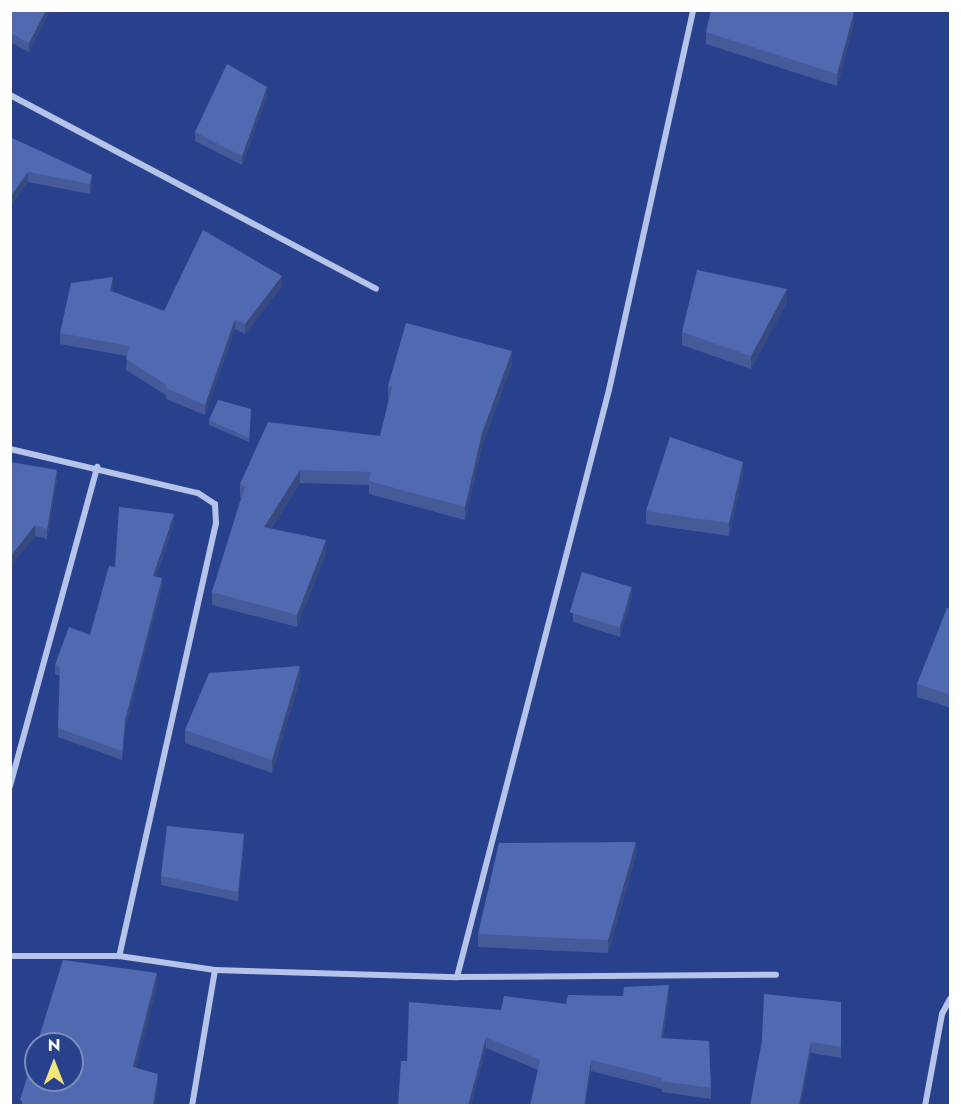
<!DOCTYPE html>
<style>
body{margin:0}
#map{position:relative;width:961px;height:1116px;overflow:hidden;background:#27418c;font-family:Jost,sans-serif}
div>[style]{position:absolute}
.minor>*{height:6px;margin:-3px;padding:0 3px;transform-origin:3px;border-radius:3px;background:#b6c4ea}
.wall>*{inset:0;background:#455b99}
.shaded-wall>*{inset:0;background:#384a7d}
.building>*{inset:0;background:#506ab2;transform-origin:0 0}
span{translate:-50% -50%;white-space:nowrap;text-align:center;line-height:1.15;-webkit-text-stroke:4.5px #27418c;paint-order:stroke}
.frame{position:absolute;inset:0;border:12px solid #fff;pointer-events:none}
.north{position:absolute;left:24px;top:1032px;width:60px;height:60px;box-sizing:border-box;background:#27418c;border:2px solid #7d8dba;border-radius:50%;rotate:0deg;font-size:16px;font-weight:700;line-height:24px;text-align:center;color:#fff}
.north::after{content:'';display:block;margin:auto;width:21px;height:27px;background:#f2e57c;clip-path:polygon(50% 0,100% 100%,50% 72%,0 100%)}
</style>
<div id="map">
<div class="minor">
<i style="left:10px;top:95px;width:414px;rotate:27.9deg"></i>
<i style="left:10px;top:449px;width:193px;rotate:13.2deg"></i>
<i style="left:198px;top:493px;width:20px;rotate:33deg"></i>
<i style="left:215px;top:504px;width:19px;rotate:87deg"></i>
<i style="left:216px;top:523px;width:444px;rotate:102.6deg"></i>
<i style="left:10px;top:786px;width:331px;rotate:-74.7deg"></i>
<i style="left:10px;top:956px;width:109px"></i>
<i style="left:119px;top:956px;width:97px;rotate:8.3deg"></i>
<i style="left:215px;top:970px;width:242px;rotate:1.7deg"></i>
<i style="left:457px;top:977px;width:319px;rotate:-0.4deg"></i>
<i style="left:457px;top:977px;width:606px;rotate:-75.48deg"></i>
<i style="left:609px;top:390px;width:389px;rotate:-77.5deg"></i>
<i style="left:192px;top:1106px;width:138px;rotate:-80.4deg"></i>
<i style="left:925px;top:1106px;width:94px;rotate:-79.5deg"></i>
<i style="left:942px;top:1014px;width:17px;rotate:-62deg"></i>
</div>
<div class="wall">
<i style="clip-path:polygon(10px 10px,50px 10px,29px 52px,10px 42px)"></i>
<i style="clip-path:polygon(854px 24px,837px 86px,706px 44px,706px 32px)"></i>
<i style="clip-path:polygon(267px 96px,242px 165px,195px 141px,195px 132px)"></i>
<i style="clip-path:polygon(10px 137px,92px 185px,90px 194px,28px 182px,10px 207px)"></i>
<i style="clip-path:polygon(282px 286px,245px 334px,235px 329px,205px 415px,166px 399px,166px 395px,126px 370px,127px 356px,60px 344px,60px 333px,113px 287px,112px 291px,164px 311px)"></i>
<i style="clip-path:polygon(787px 302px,751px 369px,682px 345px,682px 332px)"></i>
<i style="clip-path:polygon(512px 364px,482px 446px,465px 520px,369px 494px,369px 485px,300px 483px,271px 529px,326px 553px,297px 627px,212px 605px,212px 592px,241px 498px,240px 497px,240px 484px,380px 436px,389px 399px,388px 399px,388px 386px)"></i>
<i style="clip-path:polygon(251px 414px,249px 442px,209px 425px,209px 420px)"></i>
<i style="clip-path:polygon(10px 462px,57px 480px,47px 539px,35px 536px,10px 567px)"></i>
<i style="clip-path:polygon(743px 475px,729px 536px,646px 524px,646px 511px)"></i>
<i style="clip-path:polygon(174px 523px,156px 577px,162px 587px,125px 729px,122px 760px,58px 737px,60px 676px,55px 674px,55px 665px,90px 635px,115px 567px)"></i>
<i style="clip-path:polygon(632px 596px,620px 637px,573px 622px,573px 613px)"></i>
<i style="clip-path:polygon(951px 609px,951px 708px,917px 697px,917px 684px)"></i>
<i style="clip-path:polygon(300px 679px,272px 773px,185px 743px,185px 730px)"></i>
<i style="clip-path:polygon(244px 843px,238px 901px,161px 885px,161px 876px)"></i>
<i style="clip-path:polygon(636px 855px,608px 953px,478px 947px,478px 934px)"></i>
<i style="clip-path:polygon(623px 996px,669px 996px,663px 1038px,711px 1088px,711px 1099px,662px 1092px,662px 1089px,591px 1071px,585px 1106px,530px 1106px,538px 1070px,486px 1048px,471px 1106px,398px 1106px,407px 1061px,501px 1010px,566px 1004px)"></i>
<i style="clip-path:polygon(841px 1002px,841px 1058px,811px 1053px,750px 1106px)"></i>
</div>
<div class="shaded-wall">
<i style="clip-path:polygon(46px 10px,50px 10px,29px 52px,29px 43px)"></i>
<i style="clip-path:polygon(854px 12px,854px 24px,837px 86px,837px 74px)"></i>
<i style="clip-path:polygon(267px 87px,267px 96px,242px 165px,242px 156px)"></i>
<i style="clip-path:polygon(28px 172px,28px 182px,10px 207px,10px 197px)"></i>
<i style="clip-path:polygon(92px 175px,92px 185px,90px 194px,90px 184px)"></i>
<i style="clip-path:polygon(282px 276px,282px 286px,245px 334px,245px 324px)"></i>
<i style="clip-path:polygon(113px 277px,113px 287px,110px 301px,110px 291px)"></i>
<i style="clip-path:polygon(787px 289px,787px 302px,751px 369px,751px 356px)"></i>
<i style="clip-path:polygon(235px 319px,235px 329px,205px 415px,205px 405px)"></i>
<i style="clip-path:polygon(512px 351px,512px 364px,482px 446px,465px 520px,465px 507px,482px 433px)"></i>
<i style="clip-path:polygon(743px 462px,743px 475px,729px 536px,729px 523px)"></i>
<i style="clip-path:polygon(57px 470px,57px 480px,47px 539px,47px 529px)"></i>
<i style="clip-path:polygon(300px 470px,300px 483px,264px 540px,264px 527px)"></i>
<i style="clip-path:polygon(174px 514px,174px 523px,153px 585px,153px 576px)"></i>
<i style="clip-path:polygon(35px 525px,35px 536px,10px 567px,10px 557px)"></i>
<i style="clip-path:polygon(326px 540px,326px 553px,297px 627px,297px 615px)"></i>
<i style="clip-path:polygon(162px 578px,162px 587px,125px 729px,122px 760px,125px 720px)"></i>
<i style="clip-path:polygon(632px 587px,632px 596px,620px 637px,620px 628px)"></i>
<i style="clip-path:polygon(300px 666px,300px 679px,272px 773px,272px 760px)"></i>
<i style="clip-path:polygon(244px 834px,244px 843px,238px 901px,238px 892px)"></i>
<i style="clip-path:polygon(636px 842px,636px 855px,608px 953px,608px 940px)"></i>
<i style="clip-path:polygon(157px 973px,157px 986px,133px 1080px,133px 1067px)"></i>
<i style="clip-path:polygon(669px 985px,669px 996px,661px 1049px,661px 1038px)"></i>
<i style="clip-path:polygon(486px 1037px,486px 1048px,471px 1106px,468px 1106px)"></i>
<i style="clip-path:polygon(811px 1042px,811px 1053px,801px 1106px,799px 1106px)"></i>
<i style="clip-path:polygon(591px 1060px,591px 1071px,585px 1106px,584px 1106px)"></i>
<i style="clip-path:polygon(158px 1074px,158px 1086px,155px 1106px,153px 1106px)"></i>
</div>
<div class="building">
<i style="clip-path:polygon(10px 10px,46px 10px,29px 43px,10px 33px)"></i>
<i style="clip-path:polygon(711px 10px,845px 10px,854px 12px,837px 74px,706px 32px)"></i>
<i style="clip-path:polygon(227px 64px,267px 87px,242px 156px,195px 132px)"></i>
<i style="clip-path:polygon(10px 137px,92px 175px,90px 184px,28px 172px,10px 197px)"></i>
<i style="clip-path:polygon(203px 230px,282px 276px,245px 324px,235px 319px,205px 405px,166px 388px,167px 385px,126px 359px,130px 346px,60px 333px,71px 283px,113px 277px,110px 291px,164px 311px)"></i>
<i style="clip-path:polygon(697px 270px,787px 289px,751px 356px,682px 332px)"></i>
<i style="clip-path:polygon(406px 323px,512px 351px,482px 433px,465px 507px,369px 481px,371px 472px,300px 470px,264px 527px,326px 540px,297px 615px,212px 592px,245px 487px,240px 484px,268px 422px,380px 436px,392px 387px,388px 386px)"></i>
<i style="clip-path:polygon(218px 400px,251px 409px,249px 438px,209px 420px)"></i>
<i style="clip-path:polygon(670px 437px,743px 462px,729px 523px,646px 511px)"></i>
<i style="clip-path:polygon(10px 462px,57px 470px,47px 529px,35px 525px,10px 557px)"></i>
<i style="clip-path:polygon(119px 507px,174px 514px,153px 576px,162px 578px,125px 720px,122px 751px,58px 728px,60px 667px,55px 665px,69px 627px,90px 635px,109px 566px,115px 567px)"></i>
<i style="left:582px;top:572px;width:52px;height:42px;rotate:17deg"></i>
<i style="clip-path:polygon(947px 608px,951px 609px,951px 695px,917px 684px)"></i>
<i style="clip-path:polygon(300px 666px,272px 760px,185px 730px,209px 673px)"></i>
<i style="clip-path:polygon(167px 826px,244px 834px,238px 892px,161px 876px)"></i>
<i style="clip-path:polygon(636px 842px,608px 940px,478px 934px,499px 843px)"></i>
<i style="clip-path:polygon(63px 960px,157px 973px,133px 1067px,158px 1074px,153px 1106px,22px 1106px,22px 1101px,20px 1100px,36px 1048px,36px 1080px,72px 1080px,72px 1044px,37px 1044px)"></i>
<i style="clip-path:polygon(669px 985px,661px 1038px,709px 1041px,711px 1088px,662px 1081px,662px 1078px,591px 1060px,584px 1106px,530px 1106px,540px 1060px,486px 1037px,468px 1106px,398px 1106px,401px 1061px,407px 1061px,409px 1002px,501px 1010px,504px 996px,566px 1004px,568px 995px,623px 996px,624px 987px)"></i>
<i style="clip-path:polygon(764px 994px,841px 1002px,841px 1047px,811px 1042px,799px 1106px,750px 1106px,762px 1040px)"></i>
</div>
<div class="frame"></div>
<div class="north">N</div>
</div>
